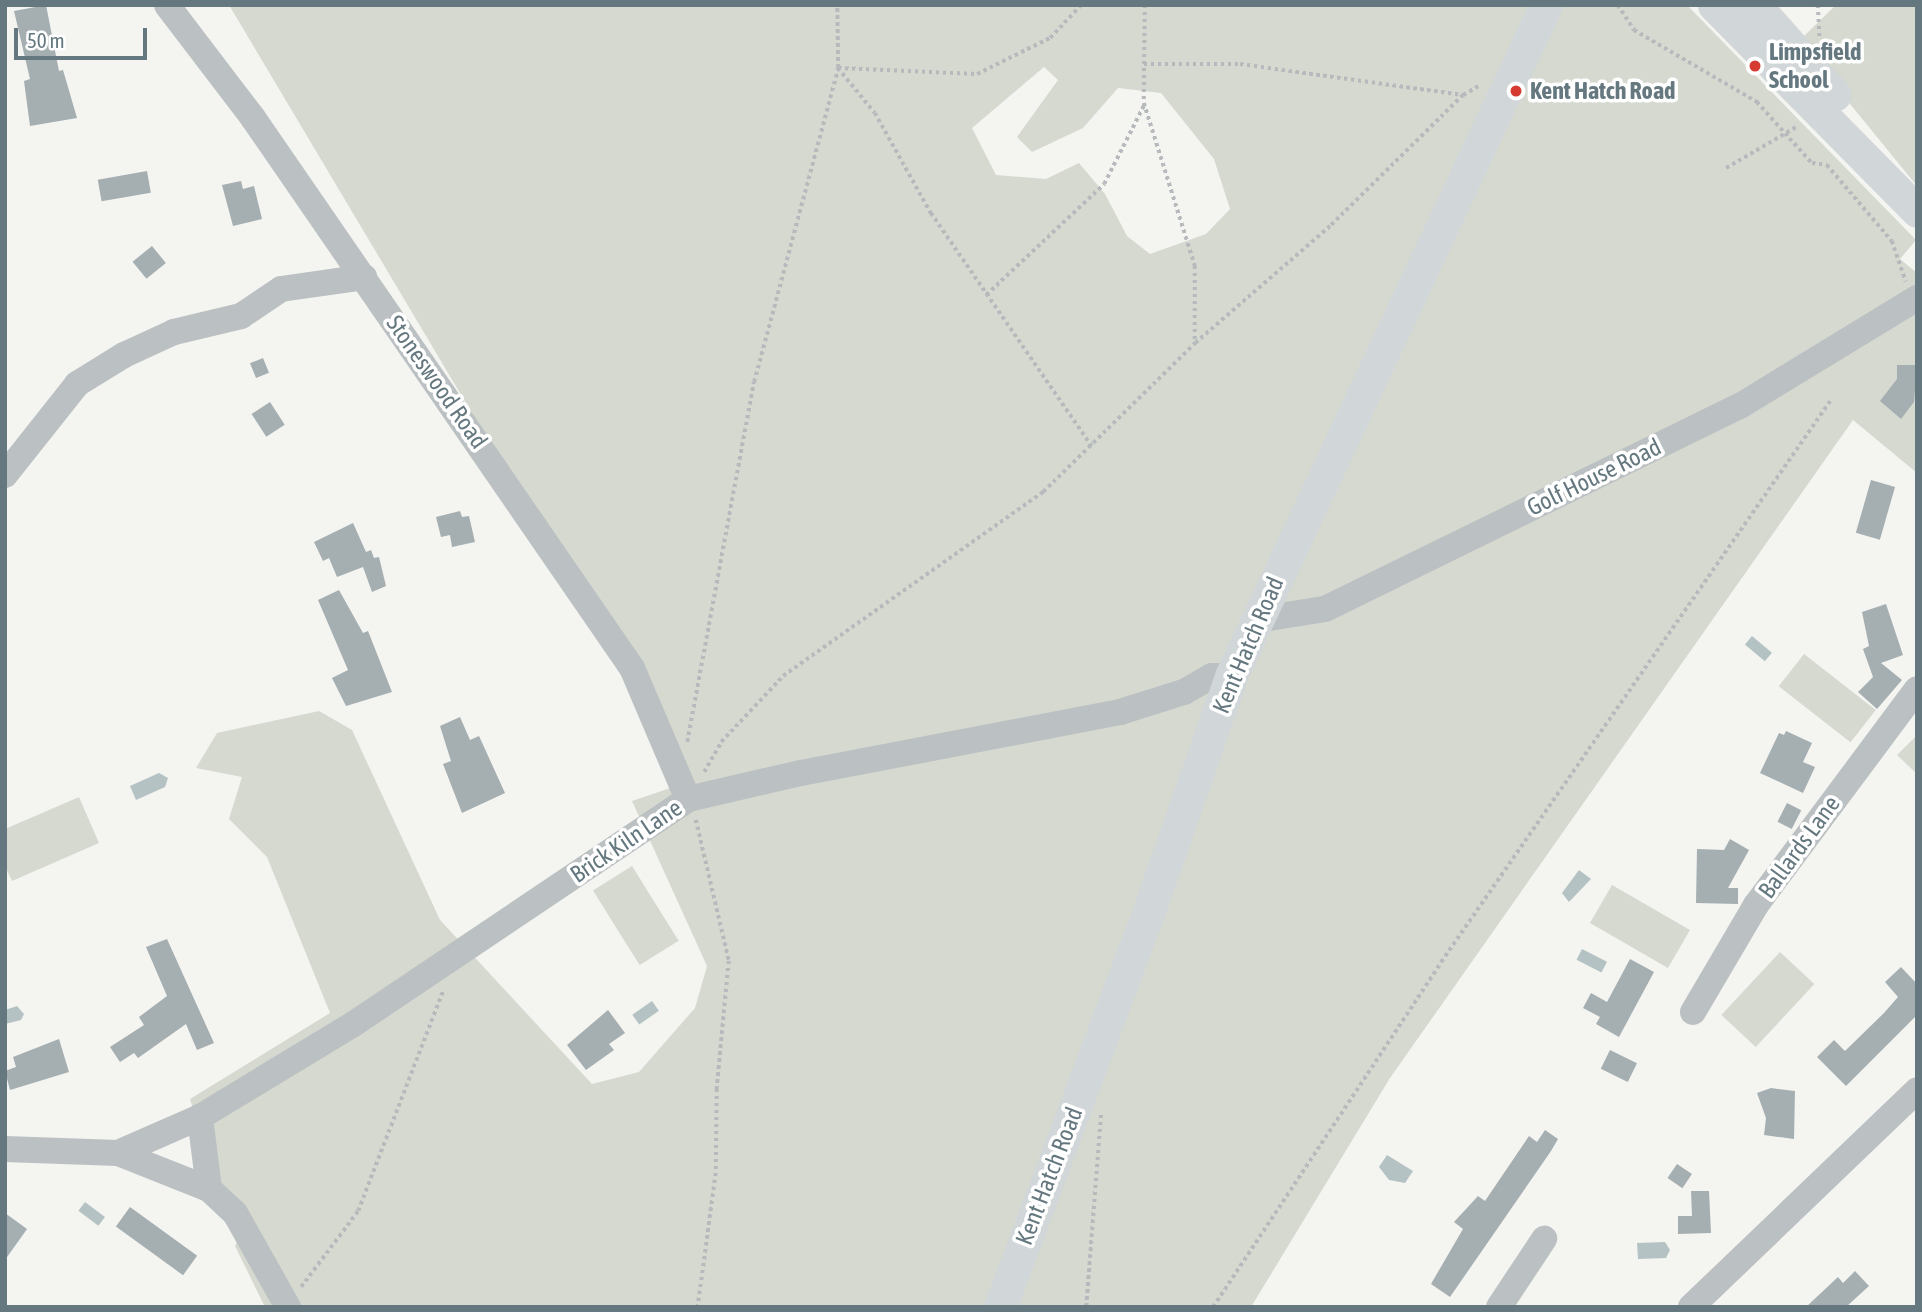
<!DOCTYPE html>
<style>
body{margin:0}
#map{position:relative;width:1922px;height:1312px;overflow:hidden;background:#f4f4f1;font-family:"Asap Condensed",sans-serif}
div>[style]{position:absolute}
.green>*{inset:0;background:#d5d9d0;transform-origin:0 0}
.water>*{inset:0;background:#b4c2c4;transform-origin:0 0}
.building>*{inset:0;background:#a5aeb1;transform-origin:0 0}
.path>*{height:3.5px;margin-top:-1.75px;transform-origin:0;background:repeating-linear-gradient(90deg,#b7babc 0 3.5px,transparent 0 7px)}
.minor>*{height:26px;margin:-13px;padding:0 13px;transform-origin:13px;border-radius:13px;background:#bbc0c2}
.major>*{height:33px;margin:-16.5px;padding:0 16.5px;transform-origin:16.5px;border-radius:16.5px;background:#d1d6d9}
.dots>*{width:19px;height:19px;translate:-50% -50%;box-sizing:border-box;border:4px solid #fff;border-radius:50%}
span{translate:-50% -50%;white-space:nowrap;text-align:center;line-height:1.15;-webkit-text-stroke:7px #fff;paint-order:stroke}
.poi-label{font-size:24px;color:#65787f;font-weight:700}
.left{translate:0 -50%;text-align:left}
.street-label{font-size:24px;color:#65787f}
.frame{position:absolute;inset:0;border:7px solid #65787f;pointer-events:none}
.scale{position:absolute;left:14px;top:28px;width:133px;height:32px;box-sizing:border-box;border:4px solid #65787f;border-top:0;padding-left:9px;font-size:21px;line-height:24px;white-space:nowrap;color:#65787f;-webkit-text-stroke:5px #fff;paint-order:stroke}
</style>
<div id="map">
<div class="green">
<i style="clip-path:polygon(evenodd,229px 5px,1687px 5px,1916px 240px,1900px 259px,1917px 273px,1917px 473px,1853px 420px,1390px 1078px,1251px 1307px,265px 1307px,235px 1246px,249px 1216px,213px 1179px,190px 1099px,330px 1013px,267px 857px,229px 819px,242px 777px,196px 768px,217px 733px,319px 711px,352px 730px,440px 920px,592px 1084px,639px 1072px,695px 1008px,707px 966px,632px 801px,691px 781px,229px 5px,1044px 67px,1058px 80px,1017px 137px,1032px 152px,1083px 128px,1118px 88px,1161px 93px,1214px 159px,1230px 209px,1206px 234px,1150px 254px,1127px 236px,1105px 194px,1079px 163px,1046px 179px,996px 175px,972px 128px,1044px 67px)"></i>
<i style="clip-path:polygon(1836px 5px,1917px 5px,1917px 186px,1824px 72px,1804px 36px)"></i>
<i style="left:1804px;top:654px;width:91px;height:41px;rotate:38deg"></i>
<i style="clip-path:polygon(1917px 735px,1917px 774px,1897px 755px)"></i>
<i style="clip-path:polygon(79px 797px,99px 843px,12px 881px,5px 866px,5px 829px)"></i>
<i style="left:632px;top:866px;width:88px;height:46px;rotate:58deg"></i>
<i style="left:1612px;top:885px;width:90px;height:44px;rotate:30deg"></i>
<i style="left:1780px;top:952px;width:47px;height:86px;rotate:43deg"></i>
</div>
<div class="water">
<i style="left:1752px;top:636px;width:26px;height:11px;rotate:40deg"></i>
<i style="clip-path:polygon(159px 773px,168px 778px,165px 787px,136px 800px,130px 786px)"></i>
<i style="clip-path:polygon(1579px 870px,1591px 879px,1569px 902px,1562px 893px)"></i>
<i style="left:1582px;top:949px;width:28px;height:12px;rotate:27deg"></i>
<i style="left:652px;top:1001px;width:12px;height:24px;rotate:55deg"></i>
<i style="clip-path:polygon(17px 1006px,24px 1014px,21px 1020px,5px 1024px,5px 1010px)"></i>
<i style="clip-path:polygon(1387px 1155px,1413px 1171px,1405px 1183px,1389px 1180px,1379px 1167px)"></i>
<i style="left:85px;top:1202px;width:25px;height:11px;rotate:37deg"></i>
<i style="clip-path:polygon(1665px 1242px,1670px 1250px,1666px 1258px,1638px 1259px,1637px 1243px)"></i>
</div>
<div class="building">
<i style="clip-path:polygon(46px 5px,59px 71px,63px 70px,77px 118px,30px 126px,24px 81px,30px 79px,14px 11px)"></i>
<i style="left:147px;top:171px;width:22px;height:50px;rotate:80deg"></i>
<i style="clip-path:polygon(241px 181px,243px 189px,254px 186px,262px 219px,233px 226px,222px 185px)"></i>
<i style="left:152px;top:246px;width:22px;height:25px;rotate:51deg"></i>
<i style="left:263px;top:358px;width:16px;height:14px;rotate:68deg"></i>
<i style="clip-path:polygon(1897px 365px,1917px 365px,1914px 402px,1901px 419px,1880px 401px,1897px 379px)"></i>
<i style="left:270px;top:402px;width:27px;height:22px;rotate:57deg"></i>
<i style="left:1871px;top:480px;width:25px;height:55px;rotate:16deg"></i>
<i style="clip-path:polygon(460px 511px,462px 517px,469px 516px,475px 542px,452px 547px,450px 535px,441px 537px,436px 517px)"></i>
<i style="clip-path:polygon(353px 523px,366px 552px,371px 550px,374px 558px,379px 557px,386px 586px,372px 592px,363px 567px,337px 577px,329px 558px,323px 561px,314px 542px)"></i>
<i style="clip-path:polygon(339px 590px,363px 633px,368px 631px,392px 692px,346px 706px,332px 678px,348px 670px,318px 600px)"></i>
<i style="clip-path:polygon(1886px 604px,1903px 655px,1881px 663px,1902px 680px,1877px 709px,1858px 692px,1873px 677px,1863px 649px,1869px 646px,1862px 612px)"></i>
<i style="clip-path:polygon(460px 717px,470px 740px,479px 736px,505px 793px,462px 813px,443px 764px,451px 761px,440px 726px)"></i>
<i style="clip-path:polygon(1786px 731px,1812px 743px,1803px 762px,1815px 767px,1803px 793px,1760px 773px,1779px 733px,1784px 735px)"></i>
<i style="left:1787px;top:803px;width:16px;height:21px;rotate:27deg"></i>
<i style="clip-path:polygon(1730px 839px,1749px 850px,1728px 888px,1738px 888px,1738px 904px,1696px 903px,1697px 849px,1724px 850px)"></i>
<i style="clip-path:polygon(167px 939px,214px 1043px,197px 1050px,186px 1024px,138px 1058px,134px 1053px,120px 1062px,110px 1047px,144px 1025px,139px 1017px,167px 996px,146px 947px)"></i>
<i style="clip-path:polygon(1630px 959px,1654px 972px,1619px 1037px,1596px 1024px,1600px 1017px,1583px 1008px,1591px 993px,1607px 1002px)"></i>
<i style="clip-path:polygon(1901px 967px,1917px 984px,1917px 1015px,1846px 1086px,1817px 1057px,1834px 1040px,1845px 1051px,1884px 1013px,1898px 997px,1885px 982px)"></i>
<i style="clip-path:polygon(608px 1010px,625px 1033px,609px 1044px,614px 1050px,586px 1070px,567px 1045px)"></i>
<i style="clip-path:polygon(59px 1039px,69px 1072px,10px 1090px,5px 1071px,16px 1067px,13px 1057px)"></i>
<i style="left:1610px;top:1050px;width:30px;height:21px;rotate:26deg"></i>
<i style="clip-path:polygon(1771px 1088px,1795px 1091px,1794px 1139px,1764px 1135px,1766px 1118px,1757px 1093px)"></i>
<i style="clip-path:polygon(1545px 1130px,1558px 1139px,1551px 1151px,1450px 1297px,1431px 1284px,1463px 1229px,1454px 1222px,1478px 1196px,1485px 1201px,1529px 1136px,1537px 1142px)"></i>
<i style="left:1677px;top:1164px;width:18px;height:17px;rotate:34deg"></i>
<i style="clip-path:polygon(1691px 1191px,1709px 1191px,1711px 1233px,1678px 1234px,1678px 1216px,1692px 1216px)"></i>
<i style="left:130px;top:1207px;width:83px;height:24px;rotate:36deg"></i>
<i style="clip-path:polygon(5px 1213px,27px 1229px,5px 1260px)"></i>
<i style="clip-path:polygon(1855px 1271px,1869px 1286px,1846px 1307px,1806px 1307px,1838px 1277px,1843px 1283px)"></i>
</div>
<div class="path">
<i style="left:1145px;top:5px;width:98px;rotate:90.6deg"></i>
<i style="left:1144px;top:103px;width:171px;rotate:72.6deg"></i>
<i style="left:1195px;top:266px;width:76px;rotate:90deg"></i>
<i style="left:1618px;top:5px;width:30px;rotate:57deg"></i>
<i style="left:1634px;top:30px;width:143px;rotate:30.3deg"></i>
<i style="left:1757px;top:102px;width:82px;rotate:48deg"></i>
<i style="left:1812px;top:163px;width:15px;rotate:8deg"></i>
<i style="left:1827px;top:165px;width:100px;rotate:49.5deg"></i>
<i style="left:1892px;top:241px;width:43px;rotate:71.1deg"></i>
<i style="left:1818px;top:5px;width:35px;rotate:87deg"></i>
<i style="left:1144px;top:64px;width:96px"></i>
<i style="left:1240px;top:64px;width:225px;rotate:7.9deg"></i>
<i style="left:838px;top:68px;width:58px;rotate:50.6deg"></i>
<i style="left:875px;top:113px;width:115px;rotate:60.8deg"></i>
<i style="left:931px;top:213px;width:283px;rotate:55.4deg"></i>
<i style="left:838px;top:68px;width:139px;rotate:2.5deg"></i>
<i style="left:977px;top:74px;width:81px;rotate:-26.3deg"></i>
<i style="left:1050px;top:38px;width:45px;rotate:-46.8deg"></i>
<i style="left:1726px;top:168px;width:83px;rotate:-30.3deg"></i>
<i style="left:986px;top:295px;width:162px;rotate:-43.2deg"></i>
<i style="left:1104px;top:184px;width:89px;rotate:-63.1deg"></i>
<i style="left:687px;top:742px;width:366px;rotate:-79.5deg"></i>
<i style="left:754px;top:382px;width:325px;rotate:-75deg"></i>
<i style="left:838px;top:68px;width:63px;rotate:-90.9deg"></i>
<i style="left:704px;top:772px;width:34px;rotate:-60deg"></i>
<i style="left:721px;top:742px;width:91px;rotate:-46.8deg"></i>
<i style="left:783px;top:676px;width:319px;rotate:-35.3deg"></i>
<i style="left:1043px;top:492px;width:213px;rotate:-44.4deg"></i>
<i style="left:1195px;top:343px;width:180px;rotate:-40.9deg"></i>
<i style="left:1331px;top:225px;width:185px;rotate:-44.6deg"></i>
<i style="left:1463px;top:95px;width:20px;rotate:-30deg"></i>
<i style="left:696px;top:820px;width:145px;rotate:76.8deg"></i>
<i style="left:729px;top:961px;width:129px;rotate:95.4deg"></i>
<i style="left:717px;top:1089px;width:84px;rotate:90.7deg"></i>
<i style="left:716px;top:1173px;width:135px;rotate:97.7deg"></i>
<i style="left:301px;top:1287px;width:95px;rotate:-53.1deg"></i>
<i style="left:358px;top:1211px;width:236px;rotate:-68.9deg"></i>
<i style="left:1086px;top:1307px;width:195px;rotate:-85.6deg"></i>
<i style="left:1213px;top:1307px;width:414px;rotate:-56.5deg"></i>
<i style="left:1441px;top:962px;width:683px;rotate:-55.26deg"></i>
</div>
<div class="minor">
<i style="left:167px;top:5px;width:142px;rotate:52.7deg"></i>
<i style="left:253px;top:118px;width:668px;rotate:55.43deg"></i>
<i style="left:632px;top:668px;width:142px;rotate:66.9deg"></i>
<i style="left:5px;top:475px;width:116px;rotate:-51.6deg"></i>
<i style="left:77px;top:384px;width:55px;rotate:-31.7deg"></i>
<i style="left:124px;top:355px;width:55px;rotate:-24.7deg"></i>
<i style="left:174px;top:332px;width:69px;rotate:-13.4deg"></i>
<i style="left:241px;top:316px;width:48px;rotate:-34deg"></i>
<i style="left:281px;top:289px;width:84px;rotate:-8.2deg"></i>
<i style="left:1256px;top:620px;width:70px;rotate:-9.1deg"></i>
<i style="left:1325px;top:609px;width:462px;rotate:-26.1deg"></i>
<i style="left:1740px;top:406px;width:207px;rotate:-31.4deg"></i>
<i style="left:1693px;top:1012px;width:124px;rotate:-59.5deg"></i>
<i style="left:1756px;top:905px;width:269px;rotate:-53.3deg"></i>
<i style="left:5px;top:1149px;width:113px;rotate:2deg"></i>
<i style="left:118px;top:1153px;width:90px;rotate:-23.7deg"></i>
<i style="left:200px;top:1117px;width:181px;rotate:-31.2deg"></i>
<i style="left:355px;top:1023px;width:401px;rotate:-33.9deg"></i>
<i style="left:688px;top:799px;width:116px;rotate:-13deg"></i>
<i style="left:801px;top:773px;width:325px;rotate:-10.8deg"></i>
<i style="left:1120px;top:712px;width:67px;rotate:-17.4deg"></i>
<i style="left:1184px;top:692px;width:32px;rotate:-30deg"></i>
<i style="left:1212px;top:676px;width:19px"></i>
<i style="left:118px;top:1153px;width:98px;rotate:21.6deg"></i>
<i style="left:209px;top:1189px;width:73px;rotate:-97.1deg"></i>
<i style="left:209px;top:1189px;width:35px;rotate:43deg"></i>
<i style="left:235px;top:1213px;width:108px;rotate:60.6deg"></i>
<i style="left:1499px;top:1307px;width:82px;rotate:-56.5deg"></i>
<i style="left:1691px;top:1307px;width:313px;rotate:-43.8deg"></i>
</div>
<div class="major">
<i style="left:1714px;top:5px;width:289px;rotate:45.4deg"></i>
<i style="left:1755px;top:5px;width:120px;rotate:48.4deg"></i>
<i style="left:1000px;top:1307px;width:433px;rotate:-69.4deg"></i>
<i style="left:1152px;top:902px;width:239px;rotate:-70.7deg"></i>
<i style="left:1231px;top:676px;width:741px;rotate:-64.85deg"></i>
</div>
<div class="dots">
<i style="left:1755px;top:66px;background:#d53b30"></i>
<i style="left:1516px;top:91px;background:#d53b30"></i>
</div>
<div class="poi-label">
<span class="left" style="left:1769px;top:66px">Limpsfield<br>School</span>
<span class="left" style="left:1530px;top:91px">Kent Hatch Road</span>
</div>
<div class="street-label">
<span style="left:437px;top:382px;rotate:55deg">Stoneswood Road</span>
<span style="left:1594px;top:477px;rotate:-26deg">Golf House Road</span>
<span style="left:1248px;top:645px;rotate:-67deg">Kent Hatch Road</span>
<span style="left:626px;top:841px;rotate:-34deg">Brick Kiln Lane</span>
<span style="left:1799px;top:847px;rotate:-54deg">Ballards Lane</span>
<span style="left:1049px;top:1176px;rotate:-69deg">Kent Hatch Road</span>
</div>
<div class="frame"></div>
<div class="scale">50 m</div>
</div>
